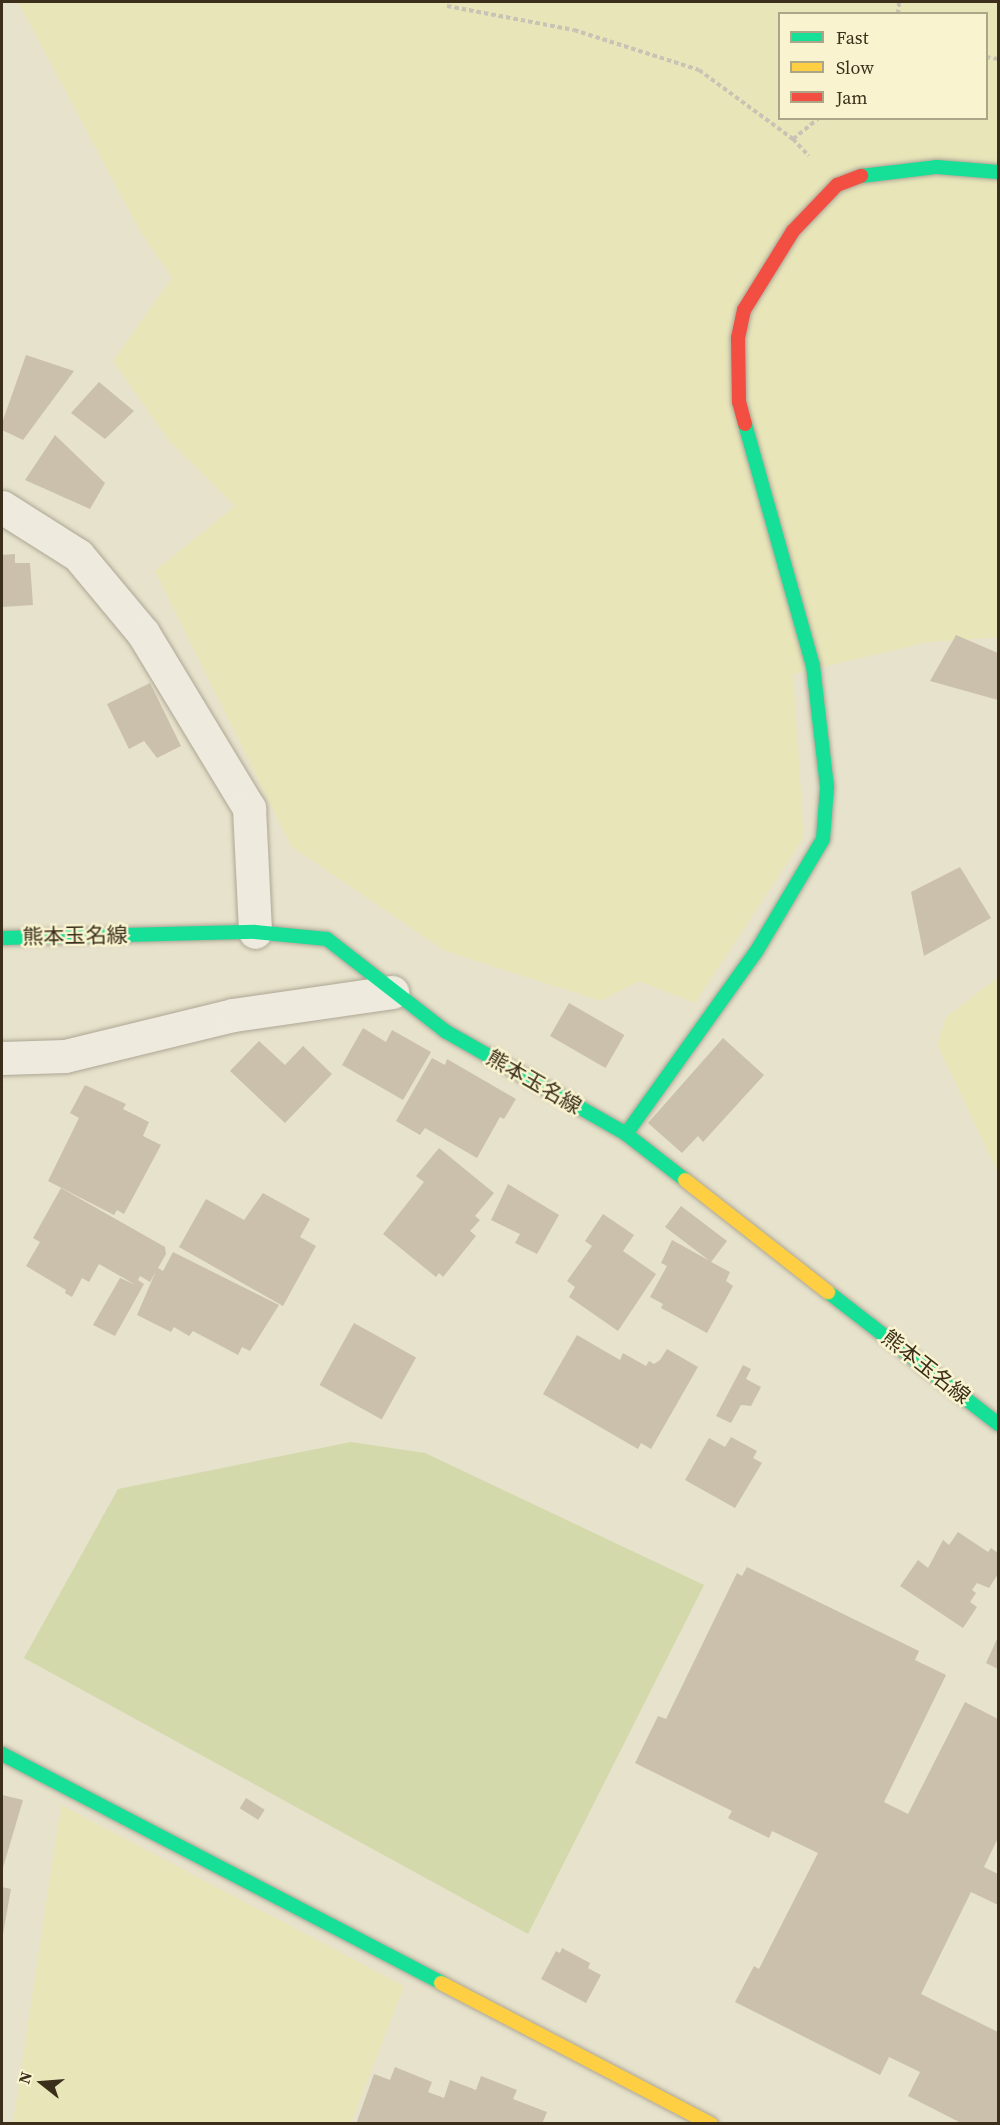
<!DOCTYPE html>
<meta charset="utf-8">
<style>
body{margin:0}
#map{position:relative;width:1000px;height:2125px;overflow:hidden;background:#e7e2cb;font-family:"Source Serif 4","Noto Sans JP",serif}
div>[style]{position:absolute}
.farmland>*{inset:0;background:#e8e5b9}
.green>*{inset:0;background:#d3d9ab}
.building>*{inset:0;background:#cbc0ab;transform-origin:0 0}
.path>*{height:4px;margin-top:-2px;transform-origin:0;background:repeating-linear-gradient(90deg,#c7c3b5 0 4.5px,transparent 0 7.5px)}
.roads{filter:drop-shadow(0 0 2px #aca695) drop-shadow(0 0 2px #aca695)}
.street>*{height:33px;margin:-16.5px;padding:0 16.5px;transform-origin:16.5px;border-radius:16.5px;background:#eeebde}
.fast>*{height:14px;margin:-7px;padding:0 7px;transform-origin:7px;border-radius:7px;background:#16e098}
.slow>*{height:14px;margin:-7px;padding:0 7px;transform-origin:7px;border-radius:7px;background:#ffcf43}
.jam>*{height:14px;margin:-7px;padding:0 7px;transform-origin:7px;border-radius:7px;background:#f24e42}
span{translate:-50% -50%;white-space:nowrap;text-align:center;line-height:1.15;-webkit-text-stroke:5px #f9f3cf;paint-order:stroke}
.street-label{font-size:21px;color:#3b2f1b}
.frame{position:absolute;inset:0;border:3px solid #3b2f1b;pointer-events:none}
.legend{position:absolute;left:778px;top:12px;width:210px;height:108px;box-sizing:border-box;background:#f9f3cf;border:2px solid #ada587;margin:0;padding:8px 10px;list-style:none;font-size:18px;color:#3b2f1b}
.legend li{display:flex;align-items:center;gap:12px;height:30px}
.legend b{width:30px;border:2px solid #ada587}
.north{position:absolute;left:12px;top:2053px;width:60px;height:60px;-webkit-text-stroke:4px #f9f3cf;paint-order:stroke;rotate:287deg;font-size:16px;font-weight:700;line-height:24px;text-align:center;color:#3b2f1b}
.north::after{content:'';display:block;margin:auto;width:21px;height:27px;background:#3b2f1b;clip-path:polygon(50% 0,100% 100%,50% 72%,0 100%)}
</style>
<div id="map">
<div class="farmland">
<i style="clip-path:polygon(evenodd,18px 2px,998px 2px,998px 637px,928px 642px,793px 674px,804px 837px,695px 1003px,639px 981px,601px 1001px,445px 951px,291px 846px,155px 571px,235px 506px,170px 442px,113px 361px,172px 278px,140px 231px,18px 2px,780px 14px,986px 14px,986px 118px,780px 118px,780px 14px)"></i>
<i style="clip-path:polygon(998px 977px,998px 1173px,937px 1044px,946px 1017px)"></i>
<i style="clip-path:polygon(61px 1805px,404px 1986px,351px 2123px,13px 2123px)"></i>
</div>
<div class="green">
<i style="clip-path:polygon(351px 1442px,425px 1453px,704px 1585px,528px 1934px,24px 1658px,118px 1489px)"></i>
</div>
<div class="building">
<i style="clip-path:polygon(26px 355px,74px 371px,23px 440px,2px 430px,2px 423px)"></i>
<i style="clip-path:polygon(99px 382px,134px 411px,105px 439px,71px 413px)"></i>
<i style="clip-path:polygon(55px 435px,105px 483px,90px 509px,25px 480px)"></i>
<i style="clip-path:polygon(15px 554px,15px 563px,30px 563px,33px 605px,2px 607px,2px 555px)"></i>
<i style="clip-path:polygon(956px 635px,998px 653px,998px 700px,930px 681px)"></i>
<i style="clip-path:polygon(150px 683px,181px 746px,157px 758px,144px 741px,129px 749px,107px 704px)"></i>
<i style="clip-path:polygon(960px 867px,991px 918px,924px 956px,911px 892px)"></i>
<i style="left:569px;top:1003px;width:64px;height:38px;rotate:30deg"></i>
<i style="clip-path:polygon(363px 1028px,386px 1042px,392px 1030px,431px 1052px,403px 1100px,342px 1065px)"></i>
<i style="clip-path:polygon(723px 1038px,764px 1075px,703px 1142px,698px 1136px,682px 1153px,648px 1123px)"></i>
<i style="clip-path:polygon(259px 1041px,285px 1065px,303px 1046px,332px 1074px,285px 1123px,230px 1071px)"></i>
<i style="clip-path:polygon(432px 1058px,445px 1065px,447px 1059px,516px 1099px,504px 1119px,500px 1117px,477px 1158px,425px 1128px,420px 1135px,396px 1121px)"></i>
<i style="clip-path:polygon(85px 1085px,126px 1104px,123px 1109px,149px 1122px,143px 1136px,161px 1145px,124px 1214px,117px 1210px,114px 1215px,48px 1181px,79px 1118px,70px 1113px)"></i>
<i style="clip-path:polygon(439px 1148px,494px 1193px,475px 1216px,480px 1220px,470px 1231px,476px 1236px,443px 1277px,439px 1273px,436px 1277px,383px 1234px,424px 1182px,416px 1176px)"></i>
<i style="clip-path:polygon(508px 1184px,559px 1215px,537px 1254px,515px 1243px,520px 1234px,491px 1220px)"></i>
<i style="clip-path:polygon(61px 1188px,165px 1247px,166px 1254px,158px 1268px,163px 1271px,173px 1252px,279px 1305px,250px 1351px,242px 1347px,238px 1355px,193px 1331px,189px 1336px,174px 1327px,171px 1332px,137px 1315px,156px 1271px,150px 1282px,140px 1276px,138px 1280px,144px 1284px,115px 1336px,93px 1325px,120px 1278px,136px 1285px,99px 1264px,89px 1282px,82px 1278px,72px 1297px,65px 1293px,66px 1290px,26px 1266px,40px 1242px,33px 1238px)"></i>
<i style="clip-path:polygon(263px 1193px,310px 1219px,300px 1237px,316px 1246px,283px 1306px,179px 1247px,206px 1199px,244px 1220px)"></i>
<i style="clip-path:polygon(681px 1206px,727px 1241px,711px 1262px,730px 1272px,726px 1281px,733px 1286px,707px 1333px,661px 1308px,663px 1304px,650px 1297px,667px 1266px,661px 1263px,672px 1240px,710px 1261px,665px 1227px)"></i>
<i style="clip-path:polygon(603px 1214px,634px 1235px,623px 1251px,656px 1274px,618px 1331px,569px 1297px,575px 1287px,567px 1281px,592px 1246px,585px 1241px)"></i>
<i style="left:354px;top:1323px;width:71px;height:71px;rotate:29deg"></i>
<i style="clip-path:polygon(577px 1335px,620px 1360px,623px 1353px,646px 1366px,649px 1361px,654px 1364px,660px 1360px,667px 1349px,698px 1367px,651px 1449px,641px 1443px,638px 1449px,543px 1394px)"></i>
<i style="clip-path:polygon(743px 1365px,751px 1369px,746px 1379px,761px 1387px,751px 1406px,741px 1405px,731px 1423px,716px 1416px)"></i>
<i style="clip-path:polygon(731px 1437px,757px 1451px,753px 1458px,762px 1463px,735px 1508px,685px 1480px,709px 1438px,725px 1447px)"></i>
<i style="clip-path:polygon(958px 1532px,988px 1552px,991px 1548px,998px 1553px,998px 1574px,989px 1588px,977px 1583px,972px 1590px,976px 1593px,970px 1602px,977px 1607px,963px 1628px,900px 1586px,918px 1560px,928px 1568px,943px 1540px,949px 1545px)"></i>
<i style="clip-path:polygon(747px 1567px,919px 1651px,915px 1660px,946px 1675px,884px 1802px,908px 1814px,965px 1702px,998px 1719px,998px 1838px,984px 1867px,998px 1874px,998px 1905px,971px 1892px,921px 1994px,998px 2032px,998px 2124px,963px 2124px,908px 2096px,920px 2072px,889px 2057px,880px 2075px,735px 2002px,754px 1966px,759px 1969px,818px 1853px,772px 1831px,769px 1838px,728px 1818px,732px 1811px,635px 1763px,658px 1716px,666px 1719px,737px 1573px,742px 1576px)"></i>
<i style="clip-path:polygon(998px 1637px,998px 1669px,986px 1663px)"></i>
<i style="clip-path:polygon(2px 1795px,23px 1800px,2px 1871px)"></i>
<i style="left:246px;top:1798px;width:22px;height:12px;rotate:32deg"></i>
<i style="clip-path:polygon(2px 1887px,11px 1889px,3px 1934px,2px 1934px)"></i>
<i style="clip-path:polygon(562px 1948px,590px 1963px,588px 1968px,601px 1975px,586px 2003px,541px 1979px,556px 1951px,560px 1953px)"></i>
<i style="clip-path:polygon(395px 2067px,432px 2082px,428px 2092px,444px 2098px,450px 2080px,476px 2090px,481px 2076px,517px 2090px,513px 2099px,547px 2112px,542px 2124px,356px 2124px,374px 2074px,390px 2080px)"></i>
</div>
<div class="path">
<i style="left:447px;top:6px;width:129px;rotate:10.7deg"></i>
<i style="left:574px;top:30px;width:131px;rotate:17.7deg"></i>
<i style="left:699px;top:70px;width:117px;rotate:36.3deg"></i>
<i style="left:793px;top:139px;width:23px;rotate:47deg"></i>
<i style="left:898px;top:14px;width:12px;rotate:-85deg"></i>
<i style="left:986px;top:57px;width:12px;rotate:9deg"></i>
<i style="left:793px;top:139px;width:33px;rotate:-39deg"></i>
</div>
<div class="roads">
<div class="street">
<i style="left:2px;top:507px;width:90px;rotate:32.3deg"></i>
<i style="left:78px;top:555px;width:102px;rotate:50.2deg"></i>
<i style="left:143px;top:633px;width:205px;rotate:58.8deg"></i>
<i style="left:249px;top:808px;width:124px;rotate:87.2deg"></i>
<i style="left:2px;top:1058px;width:63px;rotate:-1.8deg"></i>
<i style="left:65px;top:1056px;width:173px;rotate:-13.7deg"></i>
<i style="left:233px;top:1015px;width:161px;rotate:-8.2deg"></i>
</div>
<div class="fast">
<i style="left:861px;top:176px;width:77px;rotate:-6.8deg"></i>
<i style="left:937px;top:167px;width:61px;rotate:4.7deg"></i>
<i style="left:2px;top:938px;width:253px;rotate:-1.4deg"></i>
<i style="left:255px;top:932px;width:72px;rotate:5.6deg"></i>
<i style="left:327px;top:939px;width:150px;rotate:37.9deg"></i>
<i style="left:445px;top:1031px;width:208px;rotate:29.6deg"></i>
<i style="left:626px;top:1134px;width:75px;rotate:37.9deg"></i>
<i style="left:626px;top:1134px;width:224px;rotate:-54.5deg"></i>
<i style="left:756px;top:952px;width:131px;rotate:-59.3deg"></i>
<i style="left:823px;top:839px;width:52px;rotate:-85.6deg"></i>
<i style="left:827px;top:787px;width:122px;rotate:-96.6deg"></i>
<i style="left:813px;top:666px;width:251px;rotate:-105.7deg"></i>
<i style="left:828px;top:1292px;width:215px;rotate:37.8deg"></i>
<i style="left:2px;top:1754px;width:495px;rotate:27.5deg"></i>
</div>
<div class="slow">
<i style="left:685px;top:1180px;width:182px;rotate:38.1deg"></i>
<i style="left:441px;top:1983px;width:305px;rotate:27.6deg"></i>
</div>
<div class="jam">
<i style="left:745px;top:424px;width:23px;rotate:-105deg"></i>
<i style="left:739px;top:402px;width:64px;rotate:-90.9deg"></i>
<i style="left:738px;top:338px;width:29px;rotate:-78deg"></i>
<i style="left:744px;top:310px;width:93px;rotate:-58.2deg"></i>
<i style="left:793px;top:231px;width:64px;rotate:-46.3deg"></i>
<i style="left:837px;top:185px;width:26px;rotate:-21deg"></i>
</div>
</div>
<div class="street-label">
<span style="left:75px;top:936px;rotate:-1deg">熊本玉名線</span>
<span style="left:534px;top:1082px;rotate:30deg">熊本玉名線</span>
<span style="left:926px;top:1367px;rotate:38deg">熊本玉名線</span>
</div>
<div class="frame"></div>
<ul class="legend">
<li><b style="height:8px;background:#16e098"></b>Fast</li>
<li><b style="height:8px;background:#ffcf43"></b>Slow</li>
<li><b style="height:8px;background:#f24e42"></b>Jam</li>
</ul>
<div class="north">N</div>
</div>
